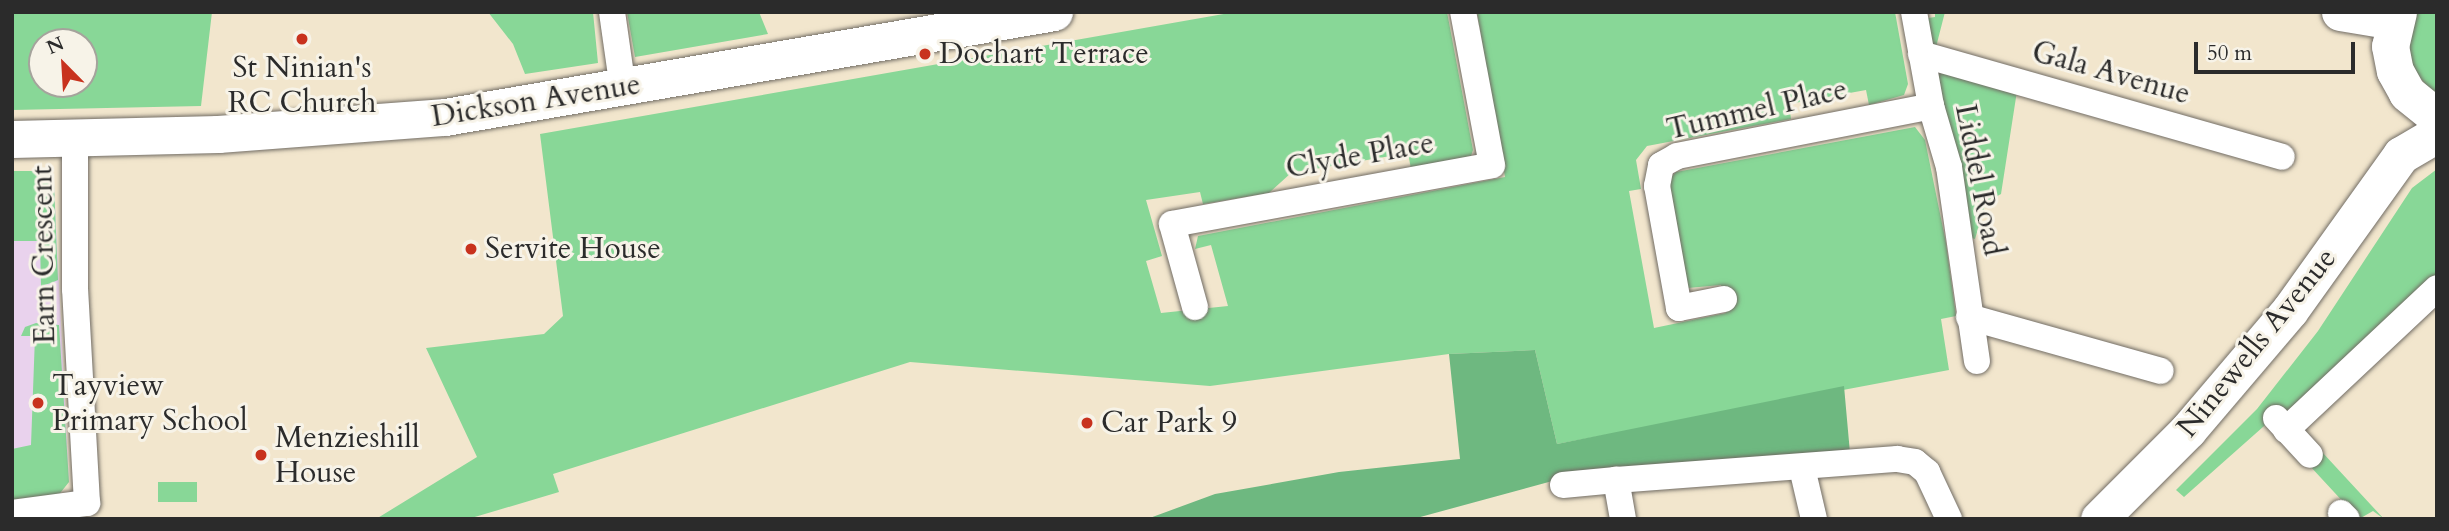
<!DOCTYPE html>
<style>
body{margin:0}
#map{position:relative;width:2449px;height:531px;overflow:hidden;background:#f2e6cd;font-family:Cardo,serif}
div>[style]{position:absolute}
.built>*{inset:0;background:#e9d2ed}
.green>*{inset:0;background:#88d797;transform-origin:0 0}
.forest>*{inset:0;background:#6eb880}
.roads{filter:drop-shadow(0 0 2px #716c64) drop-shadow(0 0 2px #716c64)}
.street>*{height:26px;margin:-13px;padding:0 13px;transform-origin:13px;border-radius:13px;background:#fff}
.secondary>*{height:37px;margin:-18.5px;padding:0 18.5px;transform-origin:18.5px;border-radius:18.5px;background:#fff}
.dots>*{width:19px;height:19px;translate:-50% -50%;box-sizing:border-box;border:4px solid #f7f3e8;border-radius:50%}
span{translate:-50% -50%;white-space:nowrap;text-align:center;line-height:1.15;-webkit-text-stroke:6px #f7f3e8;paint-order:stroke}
.poi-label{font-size:30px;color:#2b2b2b}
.left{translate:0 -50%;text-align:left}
.street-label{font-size:30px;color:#2b2b2b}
.frame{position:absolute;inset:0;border:14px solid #2b2b2b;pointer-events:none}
.north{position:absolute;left:28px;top:28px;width:70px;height:70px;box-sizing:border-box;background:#f7f3e8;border:2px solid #a5a39c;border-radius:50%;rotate:336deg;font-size:19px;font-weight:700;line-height:28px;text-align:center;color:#2b2b2b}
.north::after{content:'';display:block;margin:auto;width:24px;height:32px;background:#c8321e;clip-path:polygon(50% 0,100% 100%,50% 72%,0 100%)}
.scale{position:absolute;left:2194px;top:42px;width:161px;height:32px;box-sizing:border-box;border:4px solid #2b2b2b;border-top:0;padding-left:9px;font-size:21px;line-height:24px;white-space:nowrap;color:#2b2b2b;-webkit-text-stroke:5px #f7f3e8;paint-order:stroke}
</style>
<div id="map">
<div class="built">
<i style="clip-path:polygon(12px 171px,40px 171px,54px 183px,69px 482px,12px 503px)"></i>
</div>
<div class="green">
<i style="clip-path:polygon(evenodd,12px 12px,212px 12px,201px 106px,12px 110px,12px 12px,42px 42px,84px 42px,84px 84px,42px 84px,42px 42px)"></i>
<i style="clip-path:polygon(488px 12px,593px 12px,598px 63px,525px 74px,513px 44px)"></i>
<i style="clip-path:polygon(627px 12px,759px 12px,768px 34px,635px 57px)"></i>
<i style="clip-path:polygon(1235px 12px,1447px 12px,1473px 150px,1471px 156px,1411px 169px,1408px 153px,1291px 173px,1269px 193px,1203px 204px,1200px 192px,1146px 200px,1162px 256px,1146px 261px,1161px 313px,1228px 306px,1211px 245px,1195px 249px,1198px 236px,1505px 177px,1477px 12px,1895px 12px,1908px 84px,1904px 95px,1869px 105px,1866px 90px,1789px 104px,1791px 119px,1647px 146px,1636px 160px,1641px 189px,1629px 191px,1654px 328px,1726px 313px,1721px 285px,1688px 288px,1669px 179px,1676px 172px,1915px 127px,1925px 140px,1946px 243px,1956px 316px,1941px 319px,1949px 370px,1557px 444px,1535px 350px,1449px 354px,1210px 386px,910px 362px,553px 474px,559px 492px,468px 519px,376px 519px,477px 457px,426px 348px,544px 334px,563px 316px,540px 134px)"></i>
<i style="clip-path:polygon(1935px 12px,1945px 12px,1936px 47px,1927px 42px,1922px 19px,1935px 17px)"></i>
<i style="clip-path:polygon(2415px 12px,2437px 12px,2437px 98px,2412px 68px,2407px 45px)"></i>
<i style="clip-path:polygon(1941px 69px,2017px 91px,2001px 194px,1986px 202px,1975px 239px,1968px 237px,1932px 80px)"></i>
<i style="clip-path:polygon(2437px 169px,2437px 277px,2297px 411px,2281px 411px,2184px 497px,2176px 490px,2257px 409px,2318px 331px,2412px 188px)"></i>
<i style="clip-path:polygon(12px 171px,40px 171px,54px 183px,58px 280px,51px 283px,41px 286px,40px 241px,12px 241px)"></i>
<i style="clip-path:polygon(36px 323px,59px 325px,69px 482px,57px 497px,12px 503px,12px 449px,31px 445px,35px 336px,21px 336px,25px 327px)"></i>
<i style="clip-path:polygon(2322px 452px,2384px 519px,2373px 511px,2359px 519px,2309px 465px)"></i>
<i style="left:158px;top:482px;width:39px;height:20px"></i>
</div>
<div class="forest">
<i style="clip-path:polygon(1535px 350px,1557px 444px,1844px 386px,1850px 453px,1567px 477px,1413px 519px,1147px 519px,1215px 494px,1339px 472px,1460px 459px,1449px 354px)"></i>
</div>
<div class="roads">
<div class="street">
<i style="left:612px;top:12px;width:78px;rotate:81.9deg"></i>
<i style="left:1914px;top:12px;width:96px;rotate:79.7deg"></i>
<i style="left:1931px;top:106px;width:64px;rotate:73.6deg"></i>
<i style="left:1949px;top:167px;width:196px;rotate:81.8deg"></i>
<i style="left:1921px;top:54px;width:375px;rotate:15.9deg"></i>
<i style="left:1724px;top:299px;width:46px;rotate:168.7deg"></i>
<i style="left:1679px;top:308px;width:124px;rotate:-100.2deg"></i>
<i style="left:1657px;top:186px;width:21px;rotate:-79deg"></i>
<i style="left:1661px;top:165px;width:18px;rotate:-29deg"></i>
<i style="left:1677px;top:156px;width:259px;rotate:-11.1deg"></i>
<i style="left:1195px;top:307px;width:86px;rotate:-105.5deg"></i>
<i style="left:1172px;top:224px;width:325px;rotate:-10.4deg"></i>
<i style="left:1492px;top:165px;width:156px;rotate:-100.7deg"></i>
<i style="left:1969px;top:317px;width:199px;rotate:15.7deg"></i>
<i style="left:2276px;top:418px;width:50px;rotate:47.4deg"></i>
<i style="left:2286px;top:430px;width:207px;rotate:-43.2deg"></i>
<i style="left:1802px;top:468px;width:52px;rotate:76.8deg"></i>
<i style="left:1563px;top:485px;width:53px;rotate:-5.4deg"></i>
<i style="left:12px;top:513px;width:76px;rotate:-7.6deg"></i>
<i style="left:87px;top:503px;width:214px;rotate:-93.2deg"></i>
<i style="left:75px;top:289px;width:150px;rotate:-90deg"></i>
<i style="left:2341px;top:513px;width:8px;rotate:45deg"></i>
<i style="left:1623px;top:519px;width:40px;rotate:-100deg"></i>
<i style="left:1616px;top:480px;width:282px;rotate:-4.3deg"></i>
<i style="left:1897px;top:459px;width:18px;rotate:9deg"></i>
<i style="left:1915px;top:462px;width:16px;rotate:40deg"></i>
<i style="left:1927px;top:472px;width:52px;rotate:64.9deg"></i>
</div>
<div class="secondary">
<i style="left:2340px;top:12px;width:55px;rotate:9.5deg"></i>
<i style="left:2398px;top:12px;width:35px;rotate:103deg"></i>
<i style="left:2390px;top:46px;width:25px;rotate:79deg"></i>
<i style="left:2395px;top:71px;width:25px;rotate:61deg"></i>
<i style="left:2407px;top:93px;width:38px;rotate:39deg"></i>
<i style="left:12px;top:139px;width:206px;rotate:-1.4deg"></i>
<i style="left:218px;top:134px;width:228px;rotate:-4.3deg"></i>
<i style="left:445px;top:117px;width:618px;rotate:-9.78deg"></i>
<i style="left:2099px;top:519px;width:126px;rotate:-45deg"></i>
<i style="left:2188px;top:430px;width:157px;rotate:-49.6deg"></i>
<i style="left:2290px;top:310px;width:191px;rotate:-54.4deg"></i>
<i style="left:2401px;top:155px;width:42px;rotate:-30.3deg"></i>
</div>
</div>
<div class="dots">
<i style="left:302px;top:39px;background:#c8321e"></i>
<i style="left:925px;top:54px;background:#c8321e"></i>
<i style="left:471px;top:249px;background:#c8321e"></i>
<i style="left:38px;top:403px;background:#c8321e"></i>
<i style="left:1087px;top:423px;background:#c8321e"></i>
<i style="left:261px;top:455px;background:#c8321e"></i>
</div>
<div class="poi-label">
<span class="left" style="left:939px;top:54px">Dochart Terrace</span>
<span style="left:302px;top:85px">St Ninian's<br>RC Church</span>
<span class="left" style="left:485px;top:249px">Servite House</span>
<span class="left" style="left:52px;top:403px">Tayview<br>Primary School</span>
<span class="left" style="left:1101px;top:423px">Car Park 9</span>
<span class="left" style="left:275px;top:455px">Menzieshill<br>House</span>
</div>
<div class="street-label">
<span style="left:2111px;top:73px;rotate:16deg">Gala Avenue</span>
<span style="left:536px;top:101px;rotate:-9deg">Dickson Avenue</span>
<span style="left:1757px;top:110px;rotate:-13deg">Tummel Place</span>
<span style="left:1360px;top:156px;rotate:-10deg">Clyde Place</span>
<span style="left:1979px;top:180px;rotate:79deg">Liddel Road</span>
<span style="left:44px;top:255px;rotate:-91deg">Earn Crescent</span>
<span style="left:2257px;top:343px;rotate:-51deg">Ninewells Avenue</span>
</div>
<div class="frame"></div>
<div class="north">N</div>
<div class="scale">50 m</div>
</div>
